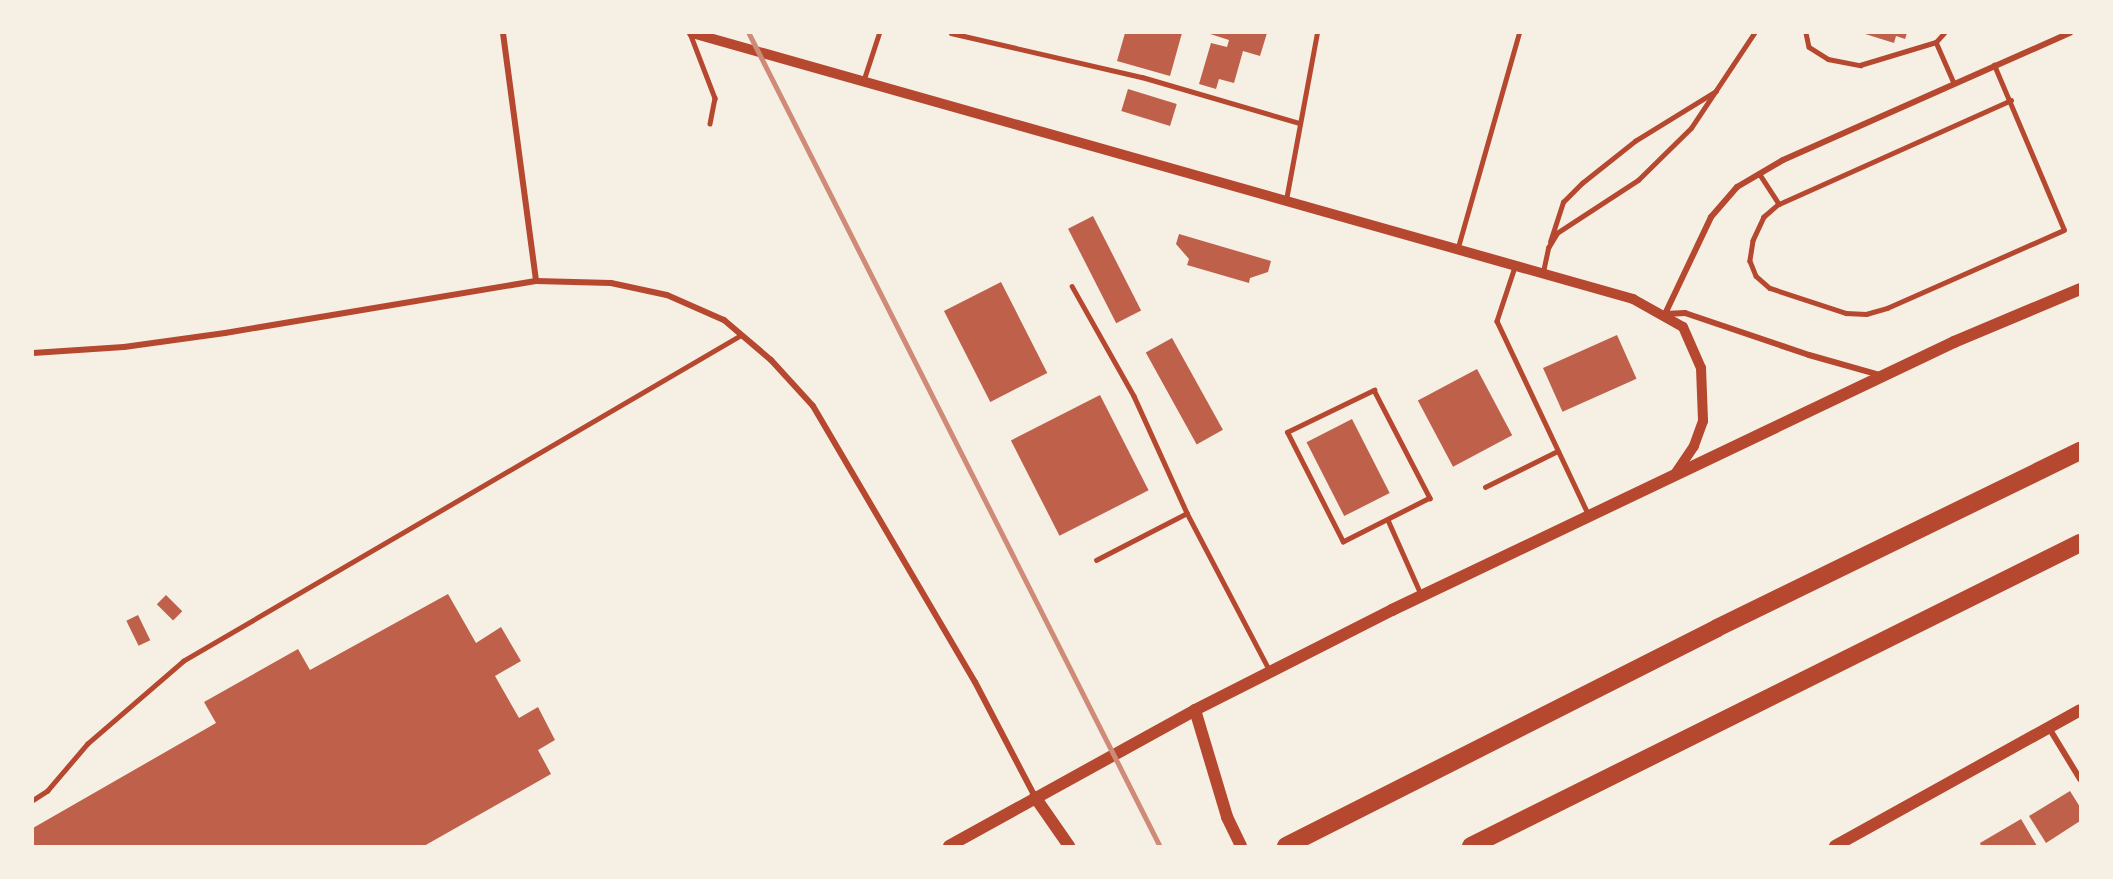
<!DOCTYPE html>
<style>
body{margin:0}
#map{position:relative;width:2113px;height:879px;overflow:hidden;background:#f6efe4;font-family:Commissioner,sans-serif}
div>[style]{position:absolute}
.building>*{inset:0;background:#bf614a;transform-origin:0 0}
.service>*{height:4.5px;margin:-2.25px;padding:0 2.25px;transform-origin:2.25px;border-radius:2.25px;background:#b5482f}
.minor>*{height:6px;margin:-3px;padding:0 3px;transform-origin:3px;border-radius:3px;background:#b5482f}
.tertiary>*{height:10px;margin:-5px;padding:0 5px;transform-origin:5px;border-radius:5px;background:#b5482f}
.secondary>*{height:12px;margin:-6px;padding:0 6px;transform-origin:6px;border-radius:6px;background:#b5482f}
.motorway>*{height:18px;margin:-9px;padding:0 9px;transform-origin:9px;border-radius:9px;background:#b5482f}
.rail>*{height:4.5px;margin:-2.25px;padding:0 2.25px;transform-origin:2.25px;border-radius:2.25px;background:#cf8b77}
span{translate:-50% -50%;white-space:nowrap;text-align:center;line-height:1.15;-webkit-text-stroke:4.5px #f6efe4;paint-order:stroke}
.frame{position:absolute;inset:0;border:34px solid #f6efe4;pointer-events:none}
</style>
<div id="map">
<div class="building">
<i style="clip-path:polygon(1125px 33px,1182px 33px,1170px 76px,1117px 61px)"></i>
<i style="clip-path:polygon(1207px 33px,1267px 33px,1260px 56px,1243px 51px,1234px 83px,1219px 79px,1216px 89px,1199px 84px,1211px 43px,1227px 47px,1229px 40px)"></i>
<i style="clip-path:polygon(1862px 33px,1907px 33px,1905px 39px,1896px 36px,1894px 43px)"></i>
<i style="left:1128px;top:89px;width:51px;height:23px;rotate:17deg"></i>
<i style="left:1093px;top:216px;width:106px;height:28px;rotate:63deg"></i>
<i style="clip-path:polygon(1179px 234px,1271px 261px,1268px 272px,1250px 278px,1249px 283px,1187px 265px,1189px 259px,1176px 244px)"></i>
<i style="left:1001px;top:282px;width:102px;height:64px;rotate:63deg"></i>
<i style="left:1617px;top:335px;width:48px;height:81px;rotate:66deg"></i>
<i style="left:1172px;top:338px;width:105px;height:30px;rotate:61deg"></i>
<i style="left:1477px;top:369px;width:75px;height:67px;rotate:62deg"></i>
<i style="left:1100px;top:395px;width:107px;height:100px;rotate:63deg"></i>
<i style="left:1352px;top:419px;width:83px;height:51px;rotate:63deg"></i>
<i style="clip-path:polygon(448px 594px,476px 643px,501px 627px,521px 661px,495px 676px,519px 718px,538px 707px,555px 740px,538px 750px,551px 774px,424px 846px,33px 846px,33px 828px,216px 723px,204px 702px,298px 649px,310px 670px)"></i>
<i style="left:166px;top:595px;width:23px;height:13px;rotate:45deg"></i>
<i style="left:138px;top:615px;width:28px;height:13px;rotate:64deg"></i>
<i style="clip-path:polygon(2070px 791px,2080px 807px,2080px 821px,2046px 843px,2029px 816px)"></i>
<i style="clip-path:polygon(2021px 819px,2037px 846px,1981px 846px,1980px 843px)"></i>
</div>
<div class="service">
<i style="left:690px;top:33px;width:70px;rotate:69deg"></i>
<i style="left:715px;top:98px;width:26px;rotate:101deg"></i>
<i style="left:951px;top:33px;width:196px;rotate:13deg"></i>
<i style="left:1142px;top:77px;width:164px;rotate:16.3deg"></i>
<i style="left:1806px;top:33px;width:14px;rotate:78deg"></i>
<i style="left:1809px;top:47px;width:22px;rotate:32deg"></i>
<i style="left:1828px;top:59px;width:33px;rotate:11deg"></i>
<i style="left:1860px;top:65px;width:79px;rotate:-16.8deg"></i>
<i style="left:1936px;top:42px;width:45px;rotate:66.3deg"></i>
<i style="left:1936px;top:42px;width:12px;rotate:-48deg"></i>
<i style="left:863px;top:82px;width:52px;rotate:-71.9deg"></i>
<i style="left:1759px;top:173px;width:37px;rotate:57deg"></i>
<i style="left:1779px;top:204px;width:20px;rotate:139deg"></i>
<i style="left:1764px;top:217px;width:26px;rotate:115deg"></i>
<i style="left:1753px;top:241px;width:20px;rotate:99deg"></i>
<i style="left:1750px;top:261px;width:16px;rotate:68deg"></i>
<i style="left:1756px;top:276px;width:18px;rotate:41deg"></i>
<i style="left:1770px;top:288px;width:80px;rotate:18.2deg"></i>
<i style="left:1846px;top:313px;width:20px;rotate:3deg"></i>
<i style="left:1866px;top:314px;width:22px;rotate:-16deg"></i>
<i style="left:1887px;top:308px;width:193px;rotate:-23.8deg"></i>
<i style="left:2064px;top:230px;width:179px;rotate:-113deg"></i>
<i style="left:1286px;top:200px;width:170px;rotate:-79.5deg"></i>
<i style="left:1779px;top:204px;width:254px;rotate:-24.1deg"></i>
<i style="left:1550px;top:242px;width:42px;rotate:-72deg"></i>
<i style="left:1563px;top:202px;width:27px;rotate:-45deg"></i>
<i style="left:1582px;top:183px;width:68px;rotate:-38.4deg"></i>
<i style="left:1635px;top:141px;width:95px;rotate:-31.7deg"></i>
<i style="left:1458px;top:247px;width:223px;rotate:-74.1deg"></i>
<i style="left:1515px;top:267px;width:57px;rotate:108.4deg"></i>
<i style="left:1497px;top:321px;width:216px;rotate:64.7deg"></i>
<i style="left:1543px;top:272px;width:25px;rotate:-78deg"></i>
<i style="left:1548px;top:248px;width:17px;rotate:-59deg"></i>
<i style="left:1557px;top:233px;width:97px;rotate:-33.2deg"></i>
<i style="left:1638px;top:180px;width:74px;rotate:-44.5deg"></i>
<i style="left:1691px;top:128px;width:114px;rotate:-56.4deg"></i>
<i style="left:1072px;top:286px;width:126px;rotate:60.6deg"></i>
<i style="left:1134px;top:396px;width:128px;rotate:65.6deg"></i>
<i style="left:1374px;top:390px;width:122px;rotate:62.6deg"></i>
<i style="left:1430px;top:498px;width:97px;rotate:153.2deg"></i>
<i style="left:1343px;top:542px;width:123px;rotate:-117deg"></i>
<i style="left:1287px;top:432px;width:97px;rotate:-25.8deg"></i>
<i style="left:1485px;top:487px;width:81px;rotate:-26.3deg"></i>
<i style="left:1388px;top:520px;width:81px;rotate:66deg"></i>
<i style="left:1096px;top:560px;width:102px;rotate:-27.3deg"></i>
<i style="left:1187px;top:513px;width:176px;rotate:62.3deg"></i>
<i style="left:33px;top:800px;width:17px;rotate:-33deg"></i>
<i style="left:47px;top:791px;width:62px;rotate:-49.6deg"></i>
<i style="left:87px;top:744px;width:127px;rotate:-40.8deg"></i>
<i style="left:183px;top:661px;width:646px;rotate:-30.29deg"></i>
</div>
<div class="minor">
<i style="left:503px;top:33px;width:250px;rotate:82.4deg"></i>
<i style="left:1665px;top:314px;width:107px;rotate:-64.6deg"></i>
<i style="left:1711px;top:217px;width:40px;rotate:-49deg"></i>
<i style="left:1737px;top:187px;width:53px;rotate:-30.4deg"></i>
<i style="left:1783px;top:160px;width:314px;rotate:-23.9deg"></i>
<i style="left:1665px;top:314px;width:20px;rotate:-3deg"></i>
<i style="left:1685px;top:313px;width:131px;rotate:18.7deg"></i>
<i style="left:1809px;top:355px;width:74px;rotate:15.7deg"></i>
<i style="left:33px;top:353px;width:91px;rotate:-3.8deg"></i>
<i style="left:124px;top:347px;width:102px;rotate:-7.9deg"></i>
<i style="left:225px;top:333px;width:315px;rotate:-9.5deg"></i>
<i style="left:536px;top:281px;width:75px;rotate:1.5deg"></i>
<i style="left:611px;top:283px;width:57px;rotate:12.1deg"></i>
<i style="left:667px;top:295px;width:62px;rotate:23.7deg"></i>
<i style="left:724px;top:320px;width:62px;rotate:40.4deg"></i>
<i style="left:771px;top:360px;width:62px;rotate:47.6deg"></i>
<i style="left:813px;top:406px;width:320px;rotate:59.6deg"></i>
<i style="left:975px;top:682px;width:130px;rotate:62.4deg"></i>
<i style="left:2049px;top:728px;width:60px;rotate:58.7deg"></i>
</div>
<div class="tertiary">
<i style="left:692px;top:33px;width:978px;rotate:15.78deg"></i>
<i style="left:1633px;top:299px;width:57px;rotate:29.2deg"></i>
<i style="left:1683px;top:327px;width:45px;rotate:66.3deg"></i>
<i style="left:1701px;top:368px;width:53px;rotate:87.8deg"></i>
<i style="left:1703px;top:421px;width:27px;rotate:110deg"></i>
<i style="left:1694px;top:446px;width:36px;rotate:124deg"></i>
</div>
<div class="secondary">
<i style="left:1195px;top:710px;width:112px;rotate:73.3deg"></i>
<i style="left:1227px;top:817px;width:32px;rotate:64deg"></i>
<i style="left:1035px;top:797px;width:60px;rotate:55.2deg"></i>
<i style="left:949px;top:846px;width:281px;rotate:-28.9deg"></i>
<i style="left:1195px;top:710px;width:221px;rotate:-26.9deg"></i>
<i style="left:1392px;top:610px;width:623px;rotate:-25.49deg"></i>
<i style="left:1954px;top:342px;width:137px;rotate:-22.8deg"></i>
<i style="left:1835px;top:846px;width:280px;rotate:-29deg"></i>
</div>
<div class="motorway">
<i style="left:1286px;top:846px;width:483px;rotate:-26.8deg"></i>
<i style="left:1717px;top:628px;width:404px;rotate:-26deg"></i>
<i style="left:1471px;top:846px;width:680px;rotate:-26.45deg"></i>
</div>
<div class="rail">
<i style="left:749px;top:33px;width:911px;rotate:63.18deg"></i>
</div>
<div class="frame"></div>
</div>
